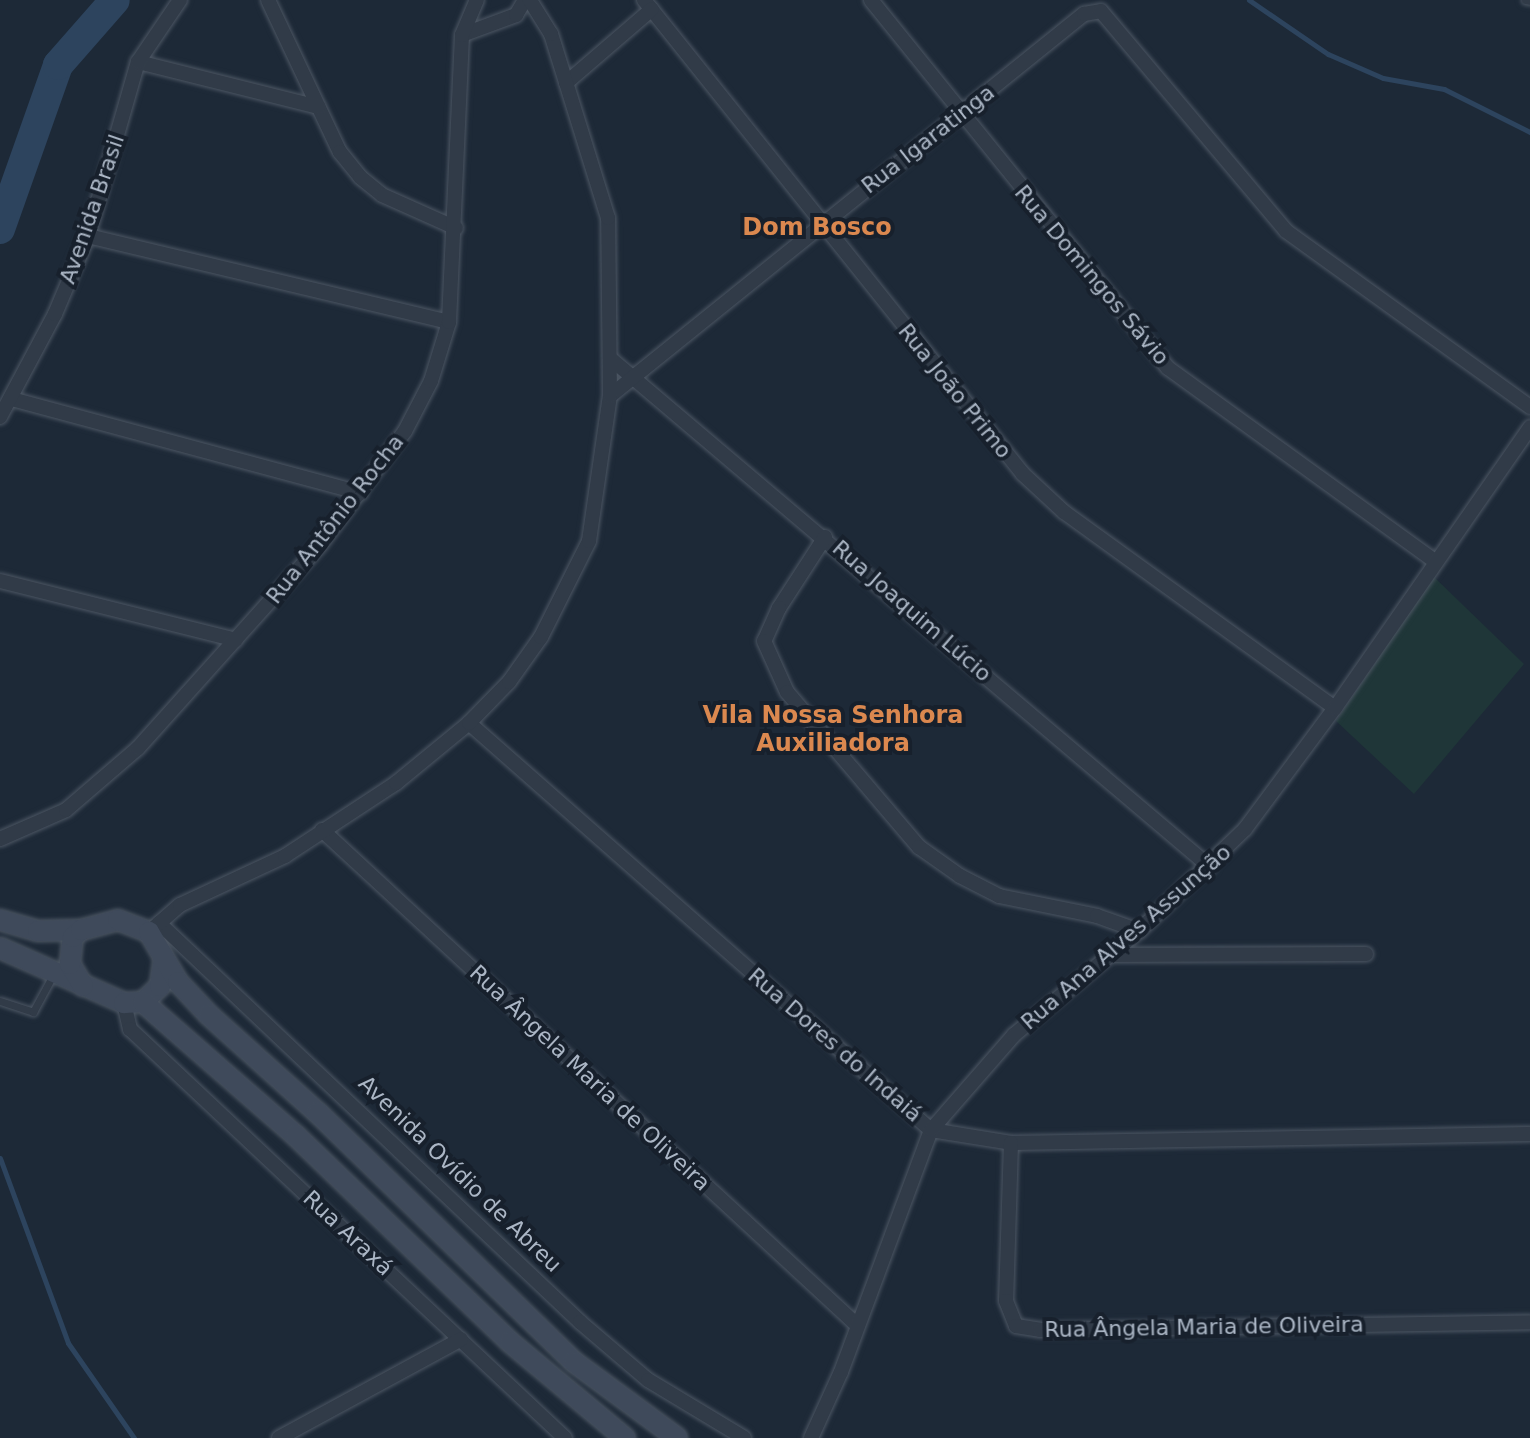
<!DOCTYPE html>
<meta charset="utf-8">
<style>
body{margin:0}
#map{position:relative;width:1530px;height:1438px;overflow:hidden;background:#1d2937;font-family:"DejaVu Sans",sans-serif}
div>[style]{position:absolute}
.green>*{inset:0;background:#1f3638}
.stream>*{height:5px;margin:-2.5px;padding:0 2.5px;transform-origin:2.5px;border-radius:2.5px;background:#2d445e}
.river>*{height:30px;margin:-15px;padding:0 15px;transform-origin:15px;border-radius:15px;background:#2d445e}
.roads{filter:drop-shadow(0 0 2px #4c5663) drop-shadow(0 0 2px #4c5663)}
.lane>*{height:7px;margin:-3.5px;padding:0 3.5px;transform-origin:3.5px;border-radius:3.5px;background:#313b48}
.street>*{height:14px;margin:-7px;padding:0 7px;transform-origin:7px;border-radius:7px;background:#313b48}
.secondary>*{height:20px;margin:-10px;padding:0 10px;transform-origin:10px;border-radius:10px;background:#3f4a5b}
span{translate:-50% -50%;white-space:nowrap;text-align:center;line-height:1.15;-webkit-text-stroke:8px #17202c;paint-order:stroke}
.street-label{font-size:22px;color:#abb6c5}
.neighbourhood-label{font-size:24px;color:#db884f;font-weight:700}
</style>
<div id="map">
<div class="green">
<i style="clip-path:polygon(1433px 576px,1524px 664px,1414px 794px,1336px 721px)"></i>
</div>
<div class="stream">
<i style="left:1249px;top:0;width:96px;rotate:34.4deg"></i>
<i style="left:1328px;top:54px;width:60px;rotate:23.6deg"></i>
<i style="left:1383px;top:78px;width:62px;rotate:10.2deg"></i>
<i style="left:1444px;top:89px;width:96px;rotate:26.6deg"></i>
<i style="left:0;top:1158px;width:197px;rotate:69.8deg"></i>
<i style="left:68px;top:1343px;width:116px;rotate:55.2deg"></i>
</div>
<div class="river">
<i style="left:0;top:229px;width:174px;rotate:-70.5deg"></i>
<i style="left:58px;top:65px;width:86px;rotate:-48.8deg"></i>
</div>
<div class="roads">
<div class="lane">
<i style="left:1525px;top:0;width:5px;rotate:11deg"></i>
<i style="left:0;top:1001px;width:35px;rotate:18deg"></i>
<i style="left:33px;top:1012px;width:42px;rotate:-61.6deg"></i>
</div>
<div class="street">
<i style="left:268px;top:0;width:168px;rotate:64.7deg"></i>
<i style="left:340px;top:152px;width:32px;rotate:51deg"></i>
<i style="left:360px;top:177px;width:28px;rotate:39deg"></i>
<i style="left:382px;top:195px;width:81px;rotate:24deg"></i>
<i style="left:644px;top:0;width:607px;rotate:51.35deg"></i>
<i style="left:1023px;top:474px;width:56px;rotate:42.8deg"></i>
<i style="left:1064px;top:512px;width:334px;rotate:35.9deg"></i>
<i style="left:871px;top:0;width:473px;rotate:51.1deg"></i>
<i style="left:1168px;top:368px;width:329px;rotate:35.9deg"></i>
<i style="left:462px;top:35px;width:58px;rotate:-20.3deg"></i>
<i style="left:516px;top:15px;width:17px;rotate:-59deg"></i>
<i style="left:138px;top:62px;width:186px;rotate:14deg"></i>
<i style="left:566px;top:83px;width:113px;rotate:-40.7deg"></i>
<i style="left:88px;top:236px;width:371px;rotate:13.4deg"></i>
<i style="left:611px;top:359px;width:785px;rotate:40.3deg"></i>
<i style="left:610px;top:396px;width:609px;rotate:-38.87deg"></i>
<i style="left:1084px;top:14px;width:17px;rotate:-10deg"></i>
<i style="left:1101px;top:11px;width:287px;rotate:49.9deg"></i>
<i style="left:1286px;top:231px;width:301px;rotate:35.8deg"></i>
<i style="left:12px;top:399px;width:361px;rotate:15.1deg"></i>
<i style="left:0;top:417px;width:117px;rotate:-61.9deg"></i>
<i style="left:55px;top:314px;width:85px;rotate:-67.1deg"></i>
<i style="left:88px;top:236px;width:181px;rotate:-74deg"></i>
<i style="left:138px;top:62px;width:75px;rotate:-55.9deg"></i>
<i style="left:825px;top:537px;width:85px;rotate:122.9deg"></i>
<i style="left:779px;top:608px;width:36px;rotate:114deg"></i>
<i style="left:764px;top:641px;width:56px;rotate:65.7deg"></i>
<i style="left:787px;top:692px;width:204px;rotate:49.6deg"></i>
<i style="left:919px;top:847px;width:50px;rotate:35.3deg"></i>
<i style="left:960px;top:876px;width:44px;rotate:27.1deg"></i>
<i style="left:999px;top:896px;width:100px;rotate:11.5deg"></i>
<i style="left:1097px;top:916px;width:45px;rotate:19.7deg"></i>
<i style="left:0;top:581px;width:243px;rotate:14deg"></i>
<i style="left:469px;top:723px;width:616px;rotate:41.38deg"></i>
<i style="left:931px;top:1130px;width:81px;rotate:9.2deg"></i>
<i style="left:1011px;top:1143px;width:519px;rotate:-0.99deg"></i>
<i style="left:322px;top:830px;width:730px;rotate:42.78deg"></i>
<i style="left:0;top:839px;width:72px;rotate:-23.7deg"></i>
<i style="left:66px;top:810px;width:95px;rotate:-40.7deg"></i>
<i style="left:138px;top:748px;width:273px;rotate:-48.1deg"></i>
<i style="left:320px;top:545px;width:142px;rotate:-53.3deg"></i>
<i style="left:405px;top:431px;width:56px;rotate:-62.5deg"></i>
<i style="left:431px;top:381px;width:62px;rotate:-73deg"></i>
<i style="left:449px;top:322px;width:287px;rotate:-87.4deg"></i>
<i style="left:462px;top:35px;width:38px;rotate:-67deg"></i>
<i style="left:159px;top:923px;width:580px;rotate:43.46deg"></i>
<i style="left:580px;top:1322px;width:89px;rotate:40.5deg"></i>
<i style="left:648px;top:1380px;width:112px;rotate:31.1deg"></i>
<i style="left:149px;top:932px;width:41px;rotate:-41.1deg"></i>
<i style="left:180px;top:905px;width:116px;rotate:-25deg"></i>
<i style="left:285px;top:856px;width:133px;rotate:-33.3deg"></i>
<i style="left:396px;top:783px;width:94px;rotate:-39.4deg"></i>
<i style="left:469px;top:723px;width:57px;rotate:-45.7deg"></i>
<i style="left:509px;top:682px;width:55px;rotate:-54.6deg"></i>
<i style="left:541px;top:637px;width:107px;rotate:-63.4deg"></i>
<i style="left:589px;top:541px;width:147px;rotate:-81.8deg"></i>
<i style="left:610px;top:396px;width:178px;rotate:-90.6deg"></i>
<i style="left:608px;top:218px;width:193px;rotate:-107.2deg"></i>
<i style="left:551px;top:34px;width:40px;rotate:-122deg"></i>
<i style="left:1108px;top:955px;width:258px;rotate:-0.2deg"></i>
<i style="left:124px;top:1003px;width:27px;rotate:77deg"></i>
<i style="left:130px;top:1029px;width:597px;rotate:43.24deg"></i>
<i style="left:1011px;top:1143px;width:158px;rotate:91.8deg"></i>
<i style="left:1006px;top:1301px;width:27px;rotate:68deg"></i>
<i style="left:1016px;top:1326px;width:24px;rotate:9deg"></i>
<i style="left:1040px;top:1330px;width:490px;rotate:-0.9deg"></i>
<i style="left:279px;top:1438px;width:207px;rotate:-28.5deg"></i>
<i style="left:811px;top:1438px;width:72px;rotate:-65.6deg"></i>
<i style="left:841px;top:1372px;width:258px;rotate:-69.6deg"></i>
<i style="left:931px;top:1130px;width:126px;rotate:-48.9deg"></i>
<i style="left:1014px;top:1035px;width:163px;rotate:-39.8deg"></i>
<i style="left:1139px;top:931px;width:147px;rotate:-43.9deg"></i>
<i style="left:1245px;top:829px;width:151px;rotate:-53.4deg"></i>
<i style="left:1335px;top:708px;width:342px;rotate:-55.2deg"></i>
</div>
<div class="secondary">
<i style="left:0;top:920px;width:40px;rotate:16deg"></i>
<i style="left:38px;top:931px;width:43px;rotate:-1.3deg"></i>
<i style="left:0;top:948px;width:136px;rotate:23.9deg"></i>
<i style="left:124px;top:1003px;width:19px;rotate:-3deg"></i>
<i style="left:143px;top:1002px;width:23px;rotate:-43deg"></i>
<i style="left:160px;top:986px;width:27px;rotate:-82deg"></i>
<i style="left:83px;top:986px;width:26px;rotate:-121deg"></i>
<i style="left:70px;top:964px;width:27px;rotate:-84deg"></i>
<i style="left:73px;top:937px;width:11px;rotate:-41deg"></i>
<i style="left:81px;top:930px;width:38px;rotate:-15deg"></i>
<i style="left:118px;top:920px;width:33px;rotate:21deg"></i>
<i style="left:149px;top:932px;width:58px;rotate:59.9deg"></i>
<i style="left:178px;top:982px;width:45px;rotate:46.8deg"></i>
<i style="left:209px;top:1015px;width:147px;rotate:42deg"></i>
<i style="left:318px;top:1113px;width:357px;rotate:44.2deg"></i>
<i style="left:574px;top:1362px;width:128px;rotate:36.4deg"></i>
<i style="left:143px;top:1002px;width:203px;rotate:41.2deg"></i>
<i style="left:296px;top:1136px;width:297px;rotate:43.9deg"></i>
<i style="left:510px;top:1342px;width:150px;rotate:39.9deg"></i>
</div>
</div>
<div class="street-label">
<span style="left:928px;top:139px;rotate:-38deg">Rua Igaratinga</span>
<span style="left:92px;top:209px;rotate:-71deg">Avenida Brasil</span>
<span style="left:1092px;top:275px;rotate:50deg">Rua Domingos Sávio</span>
<span style="left:955px;top:391px;rotate:51deg">Rua João Primo</span>
<span style="left:335px;top:519px;rotate:-52deg">Rua Antônio Rocha</span>
<span style="left:912px;top:611px;rotate:41deg">Rua Joaquim Lúcio</span>
<span style="left:1126px;top:937px;rotate:-41deg">Rua Ana Alves Assunção</span>
<span style="left:835px;top:1045px;rotate:41deg">Rua Dores do Indaiá</span>
<span style="left:590px;top:1078px;rotate:43deg">Rua Ângela Maria de Oliveira</span>
<span style="left:460px;top:1174px;rotate:44deg">Avenida Ovídio de Abreu</span>
<span style="left:348px;top:1233px;rotate:43deg">Rua Araxá</span>
<span style="left:1204px;top:1327px;rotate:-1deg">Rua Ângela Maria de Oliveira</span>
</div>
<div class="neighbourhood-label">
<span style="left:817px;top:228px">Dom Bosco</span>
<span style="left:833px;top:730px">Vila Nossa Senhora<br>Auxiliadora</span>
</div>
</div>
